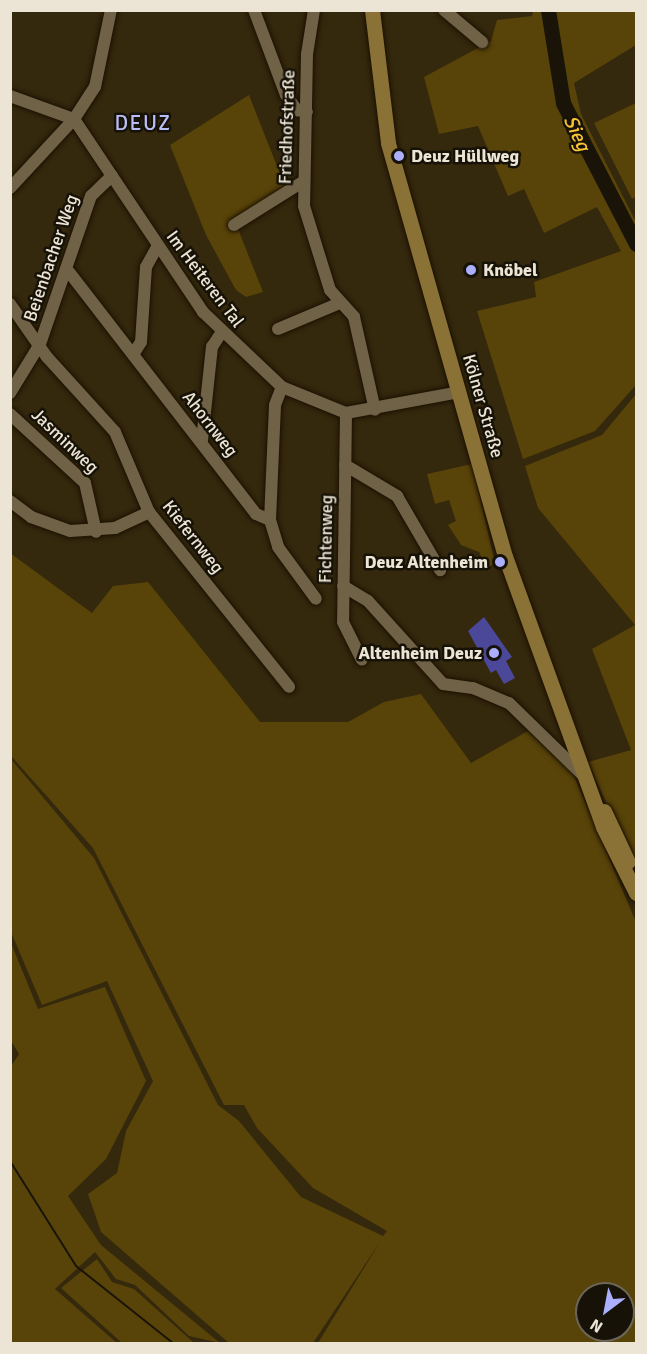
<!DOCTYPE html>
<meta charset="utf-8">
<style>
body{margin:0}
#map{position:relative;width:647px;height:1354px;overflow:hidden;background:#34280d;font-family:Signika,sans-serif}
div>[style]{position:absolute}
.green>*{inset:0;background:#584309}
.stream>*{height:2px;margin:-1px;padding:0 1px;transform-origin:1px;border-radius:1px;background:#191407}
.river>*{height:15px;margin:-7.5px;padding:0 7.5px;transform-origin:7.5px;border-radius:7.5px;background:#191407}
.building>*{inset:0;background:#4b4899}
.roads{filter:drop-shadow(0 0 2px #1b1100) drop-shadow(0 0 2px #1b1100)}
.minor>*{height:12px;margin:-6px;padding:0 6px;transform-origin:6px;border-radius:6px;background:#6f6246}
.major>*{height:15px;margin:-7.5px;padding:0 7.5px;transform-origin:7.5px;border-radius:7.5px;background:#8a7135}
.dots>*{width:16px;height:16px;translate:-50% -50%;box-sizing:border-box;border:3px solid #171207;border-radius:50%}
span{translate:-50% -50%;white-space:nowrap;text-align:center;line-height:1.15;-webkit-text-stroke:5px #171207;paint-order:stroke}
.street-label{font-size:18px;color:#ece4d5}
.poi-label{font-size:18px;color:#ece4d5;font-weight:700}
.left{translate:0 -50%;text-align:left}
.right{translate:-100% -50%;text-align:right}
.water-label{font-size:20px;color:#f9c336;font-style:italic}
.quarter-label{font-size:21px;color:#babef7;letter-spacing:1.5px}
.frame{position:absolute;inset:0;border:12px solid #ece4d5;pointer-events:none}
.north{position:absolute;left:575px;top:1282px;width:60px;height:60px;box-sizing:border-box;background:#171207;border:2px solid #6c6659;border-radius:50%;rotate:212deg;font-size:16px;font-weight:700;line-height:24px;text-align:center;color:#ece4d5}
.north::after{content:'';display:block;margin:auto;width:21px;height:27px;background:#acaffb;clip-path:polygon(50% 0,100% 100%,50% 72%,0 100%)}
</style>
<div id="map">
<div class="green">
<i style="clip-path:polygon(533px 11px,636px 11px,636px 45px,574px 83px,581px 114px,636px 222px,636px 385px,595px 431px,523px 459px,477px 311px,536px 297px,534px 282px,621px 251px,597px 207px,544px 233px,524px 189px,508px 196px,478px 126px,439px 134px,424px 77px,491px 41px,497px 20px,532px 16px)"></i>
<i style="clip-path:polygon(249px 95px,286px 189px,234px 219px,263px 292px,246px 297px,236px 290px,206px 235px,170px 145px)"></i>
<i style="clip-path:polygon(636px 103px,636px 197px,632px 199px,594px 123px)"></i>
<i style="clip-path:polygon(636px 394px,636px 869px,588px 762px,631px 750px,592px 649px,635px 625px,538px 508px,525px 466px,602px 435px)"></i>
<i style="clip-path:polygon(472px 464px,495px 563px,487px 568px,479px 552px,461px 545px,448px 525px,456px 521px,449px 500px,435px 504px,427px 474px)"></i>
<i style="clip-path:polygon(evenodd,10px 553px,92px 613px,113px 586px,148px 582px,260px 722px,348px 722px,384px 702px,421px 694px,471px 763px,528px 731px,573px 774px,636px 922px,636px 1343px,318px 1343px,380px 1242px,313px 1343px,229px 1343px,101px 1232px,88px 1194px,117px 1173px,126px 1131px,153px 1081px,107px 981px,42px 1005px,11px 932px,11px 759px,94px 858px,218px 1105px,239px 1121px,301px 1197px,383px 1236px,387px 1231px,313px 1188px,257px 1128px,244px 1105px,224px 1105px,93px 848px,11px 756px,10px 553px,587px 1294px,623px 1294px,623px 1330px,587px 1330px,587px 1294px)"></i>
<i style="clip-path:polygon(11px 943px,38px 1009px,105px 987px,146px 1081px,106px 1159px,68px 1196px,101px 1245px,220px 1343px,189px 1336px,135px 1285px,116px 1279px,95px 1252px,55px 1289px,117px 1343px,11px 1343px,10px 1068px,19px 1054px,11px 1041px)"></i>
<i style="clip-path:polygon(97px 1259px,112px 1282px,134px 1289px,194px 1343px,122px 1343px,61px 1288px)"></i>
</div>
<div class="stream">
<i style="left:10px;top:1161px;width:124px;rotate:57.8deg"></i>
<i style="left:76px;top:1266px;width:125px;rotate:38.5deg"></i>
</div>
<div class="river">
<i style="left:548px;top:10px;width:94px;rotate:80.8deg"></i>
<i style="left:563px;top:103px;width:159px;rotate:62.6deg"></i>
</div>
<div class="building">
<i style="clip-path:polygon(484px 617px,512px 657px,506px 661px,515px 678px,504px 684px,496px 670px,491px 673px,468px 631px)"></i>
</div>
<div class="roads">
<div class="minor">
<i style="left:254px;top:10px;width:91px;rotate:69.4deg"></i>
<i style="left:286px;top:95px;width:19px;rotate:54deg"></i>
<i style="left:297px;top:110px;width:10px;rotate:11deg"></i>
<i style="left:314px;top:10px;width:45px;rotate:99deg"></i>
<i style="left:307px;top:54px;width:152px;rotate:91.1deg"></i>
<i style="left:304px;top:206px;width:88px;rotate:72.8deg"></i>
<i style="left:330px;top:290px;width:36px;rotate:48deg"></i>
<i style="left:354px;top:317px;width:95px;rotate:77.3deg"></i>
<i style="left:444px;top:10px;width:50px;rotate:40.1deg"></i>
<i style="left:10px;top:96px;width:68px;rotate:19.8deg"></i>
<i style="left:74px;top:119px;width:94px;rotate:132.8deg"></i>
<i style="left:112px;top:176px;width:164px;rotate:56.2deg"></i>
<i style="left:203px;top:312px;width:109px;rotate:43.5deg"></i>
<i style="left:282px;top:387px;width:69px;rotate:22.1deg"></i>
<i style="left:346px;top:413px;width:115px;rotate:-10.5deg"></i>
<i style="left:234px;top:225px;width:79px;rotate:-32.1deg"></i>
<i style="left:69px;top:272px;width:306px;rotate:52.3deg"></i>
<i style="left:256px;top:514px;width:15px;rotate:23deg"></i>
<i style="left:270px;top:520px;width:28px;rotate:73deg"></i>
<i style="left:278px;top:547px;width:64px;rotate:53.8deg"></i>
<i style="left:10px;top:304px;width:65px;rotate:55.1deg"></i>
<i style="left:47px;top:357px;width:101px;rotate:47.8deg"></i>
<i style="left:115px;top:432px;width:87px;rotate:67deg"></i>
<i style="left:149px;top:512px;width:224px;rotate:51.3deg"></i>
<i style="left:278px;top:329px;width:67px;rotate:-22.8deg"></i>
<i style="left:134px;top:353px;width:13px;rotate:-58deg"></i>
<i style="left:141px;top:342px;width:75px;rotate:-86.2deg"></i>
<i style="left:146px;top:267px;width:23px;rotate:-61deg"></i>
<i style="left:10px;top:393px;width:57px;rotate:-58.5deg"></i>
<i style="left:40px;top:344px;width:157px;rotate:-71deg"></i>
<i style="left:91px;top:196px;width:29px;rotate:-44deg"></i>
<i style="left:112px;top:176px;width:69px;rotate:-123.7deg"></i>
<i style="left:74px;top:119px;width:38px;rotate:-57deg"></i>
<i style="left:95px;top:87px;width:79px;rotate:-78.3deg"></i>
<i style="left:346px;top:413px;width:209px;rotate:90.8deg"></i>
<i style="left:343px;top:622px;width:42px;rotate:63.4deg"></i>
<i style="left:10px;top:414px;width:102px;rotate:42.6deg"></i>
<i style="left:85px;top:483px;width:50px;rotate:77.3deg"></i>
<i style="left:202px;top:440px;width:94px;rotate:-83.9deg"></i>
<i style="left:212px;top:347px;width:17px;rotate:-57deg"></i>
<i style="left:345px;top:465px;width:61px;rotate:30.8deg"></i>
<i style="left:397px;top:496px;width:86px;rotate:59.8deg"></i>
<i style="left:10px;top:501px;width:26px;rotate:37deg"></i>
<i style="left:31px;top:517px;width:41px;rotate:19.7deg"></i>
<i style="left:70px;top:531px;width:45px;rotate:-3.8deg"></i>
<i style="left:115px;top:528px;width:38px;rotate:-25deg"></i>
<i style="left:270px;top:520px;width:115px;rotate:-87.5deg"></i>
<i style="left:275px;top:405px;width:19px;rotate:-69deg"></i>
<i style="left:343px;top:586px;width:29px;rotate:31deg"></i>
<i style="left:368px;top:601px;width:112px;rotate:47.9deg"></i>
<i style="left:443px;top:684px;width:30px;rotate:8deg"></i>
<i style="left:473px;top:688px;width:39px;rotate:23deg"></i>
<i style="left:509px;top:703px;width:109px;rotate:44.3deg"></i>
</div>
<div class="major">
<i style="left:372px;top:10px;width:134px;rotate:83.1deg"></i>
<i style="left:388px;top:143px;width:429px;rotate:74.2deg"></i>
<i style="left:505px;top:556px;width:288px;rotate:70.1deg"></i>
<i style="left:603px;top:827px;width:74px;rotate:63.4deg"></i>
<i style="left:604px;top:811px;width:56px;rotate:64.8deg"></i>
</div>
</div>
<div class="dots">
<i style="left:399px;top:156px;background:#acaffb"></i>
<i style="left:471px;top:270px;background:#acaffb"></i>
<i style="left:500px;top:562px;background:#acaffb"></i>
<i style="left:494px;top:653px;background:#acaffb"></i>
</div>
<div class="street-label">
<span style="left:287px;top:127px;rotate:-88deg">Friedhofstraße</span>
<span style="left:51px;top:258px;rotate:-71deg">Beienbacher Weg</span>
<span style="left:205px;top:279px;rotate:53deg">Im Heiteren Tal</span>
<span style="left:483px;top:406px;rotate:74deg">Kölner Straße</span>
<span style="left:210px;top:424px;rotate:52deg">Ahornweg</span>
<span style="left:65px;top:441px;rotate:44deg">Jasminweg</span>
<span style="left:193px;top:537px;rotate:52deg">Kiefernweg</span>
<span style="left:326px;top:539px;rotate:-89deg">Fichtenweg</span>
</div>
<div class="poi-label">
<span class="left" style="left:411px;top:156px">Deuz Hüllweg</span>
<span class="left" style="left:483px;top:270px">Knöbel</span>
<span class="right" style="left:488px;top:562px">Deuz Altenheim</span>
<span class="right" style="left:482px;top:653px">Altenheim Deuz</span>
</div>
<div class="water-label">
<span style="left:577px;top:133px;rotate:65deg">Sieg</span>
</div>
<div class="quarter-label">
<span style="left:143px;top:123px">DEUZ</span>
</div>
<div class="frame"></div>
<div class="north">N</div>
</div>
